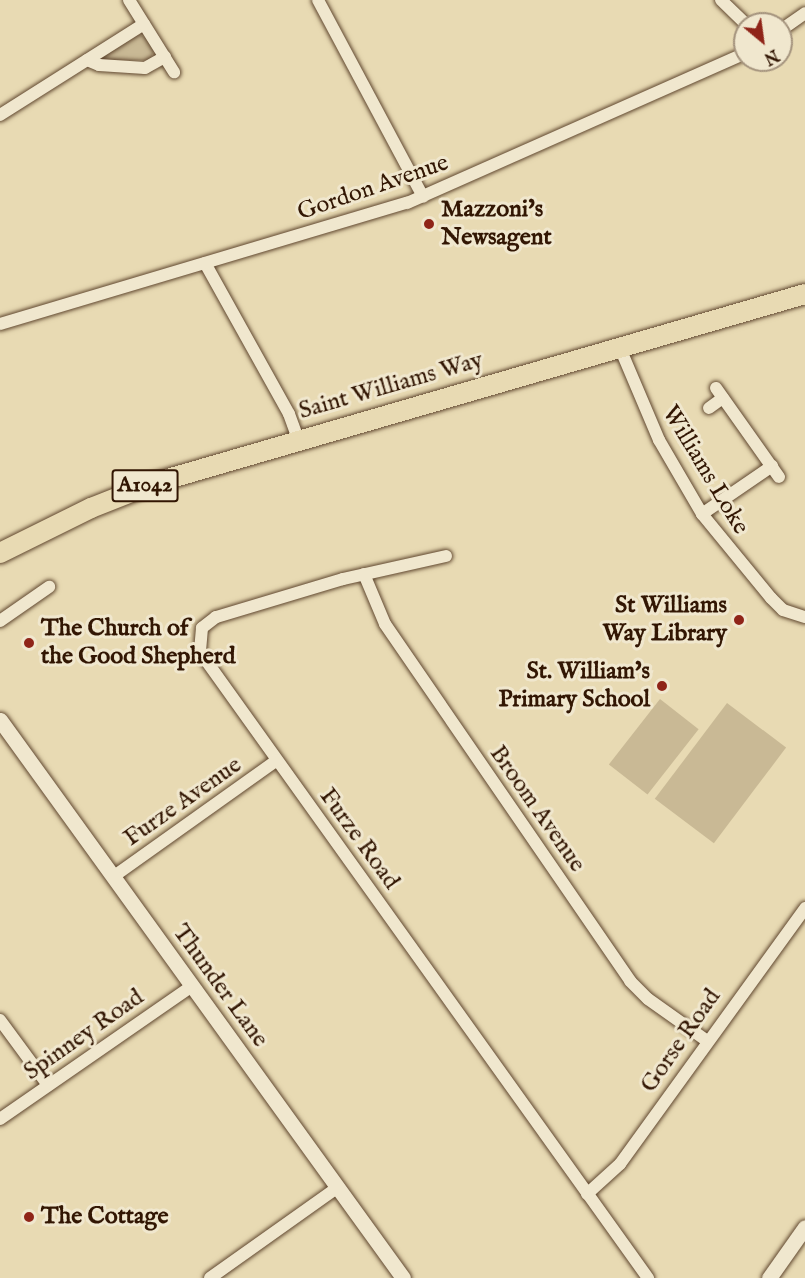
<!DOCTYPE html>
<style>
body{margin:0}
#map{position:relative;width:805px;height:1278px;overflow:hidden;background:#e8dab3;font-family:"IM FELL English",serif}
div>[style]{position:absolute}
.green>*{inset:0;background:#c9b995;transform-origin:0 0}
.roads{filter:drop-shadow(0 0 2px #60472f) drop-shadow(0 0 2px #60472f)}
.minor>*{height:12px;margin:-6px;padding:0 6px;transform-origin:6px;border-radius:6px;background:#f0e7ce}
.tertiary>*{height:15px;margin:-7.5px;padding:0 7.5px;transform-origin:7.5px;border-radius:7.5px;background:#f0e7ce}
.trunk>*{height:20px;margin:-10px;padding:0 10px;transform-origin:10px;border-radius:10px;background:#e8dab3}
.dots>*{width:16px;height:16px;translate:-50% -50%;box-sizing:border-box;border:3px solid #f0e7ce;border-radius:50%}
span{translate:-50% -50%;white-space:nowrap;text-align:center;line-height:1.15;-webkit-text-stroke:6px #f0e7ce;paint-order:stroke}
.shield-label span{padding:2px 4px;background:#f0e7ce;border:2px solid;border-radius:4px;-webkit-text-stroke-width:0}
.shield-label{font-size:22px;color:#321603;font-weight:700}
.street-label{font-size:24px;color:#321603}
.poi-label{font-size:24px;color:#321603;font-weight:700}
.left{translate:0 -50%;text-align:left}
.right{translate:-100% -50%;text-align:right}
.north{position:absolute;left:733px;top:12px;width:60px;height:60px;box-sizing:border-box;background:#f0e7ce;border:2px solid #a4937d;border-radius:50%;rotate:151deg;font-size:16px;font-weight:700;line-height:24px;text-align:center;color:#321603}
.north::after{content:'';display:block;margin:auto;width:21px;height:27px;background:#8f2418;clip-path:polygon(50% 0,100% 100%,50% 72%,0 100%)}
</style>
<div id="map">
<div class="green">
<i style="clip-path:polygon(137px 34px,147px 38px,154px 50px,150px 60px,99px 60px)"></i>
<i style="left:660px;top:699px;width:49px;height:83px;rotate:38deg"></i>
<i style="left:727px;top:703px;width:74px;height:120px;rotate:37deg"></i>
</div>
<div class="roads">
<div class="minor">
<i style="left:129px;top:0;width:28px;rotate:58deg"></i>
<i style="left:318px;top:0;width:223px;rotate:61.9deg"></i>
<i style="left:721px;top:0;width:35px;rotate:44deg"></i>
<i style="left:781px;top:30px;width:29px;rotate:-35deg"></i>
<i style="left:87px;top:60px;width:13px;rotate:23deg"></i>
<i style="left:99px;top:65px;width:46px;rotate:3.7deg"></i>
<i style="left:145px;top:68px;width:23px;rotate:-29deg"></i>
<i style="left:0;top:115px;width:170px;rotate:-32.3deg"></i>
<i style="left:144px;top:24px;width:57px;rotate:58deg"></i>
<i style="left:205px;top:263px;width:173px;rotate:60.9deg"></i>
<i style="left:289px;top:414px;width:27px;rotate:70deg"></i>
<i style="left:0;top:324px;width:425px;rotate:-16.6deg"></i>
<i style="left:407px;top:203px;width:370px;rotate:-23.9deg"></i>
<i style="left:620px;top:348px;width:100px;rotate:67deg"></i>
<i style="left:659px;top:440px;width:86px;rotate:59.8deg"></i>
<i style="left:702px;top:514px;width:109px;rotate:50.6deg"></i>
<i style="left:771px;top:598px;width:17px;rotate:45deg"></i>
<i style="left:783px;top:610px;width:23px;rotate:18deg"></i>
<i style="left:716px;top:388px;width:109px;rotate:54.7deg"></i>
<i style="left:709px;top:408px;width:17px;rotate:-36deg"></i>
<i style="left:702px;top:514px;width:85px;rotate:-34.4deg"></i>
<i style="left:446px;top:556px;width:106px;rotate:167.4deg"></i>
<i style="left:343px;top:579px;width:133px;rotate:163.3deg"></i>
<i style="left:216px;top:617px;width:18px;rotate:142deg"></i>
<i style="left:202px;top:628px;width:24px;rotate:95deg"></i>
<i style="left:200px;top:652px;width:770px;rotate:54.41deg"></i>
<i style="left:364px;top:574px;width:54px;rotate:67.2deg"></i>
<i style="left:385px;top:624px;width:433px;rotate:55.5deg"></i>
<i style="left:630px;top:981px;width:25px;rotate:45deg"></i>
<i style="left:648px;top:999px;width:72px;rotate:35.4deg"></i>
<i style="left:0;top:621px;width:60px;rotate:-34.8deg"></i>
<i style="left:113px;top:877px;width:201px;rotate:-35.5deg"></i>
<i style="left:0;top:1020px;width:81px;rotate:53.6deg"></i>
<i style="left:0;top:1119px;width:234px;rotate:-34.7deg"></i>
<i style="left:587px;top:1194px;width:45px;rotate:-42.3deg"></i>
<i style="left:620px;top:1164px;width:316px;rotate:-54.1deg"></i>
<i style="left:210px;top:1278px;width:157px;rotate:-35.4deg"></i>
</div>
<div class="tertiary">
<i style="left:0;top:720px;width:688px;rotate:54.16deg"></i>
<i style="left:769px;top:1278px;width:62px;rotate:-54.8deg"></i>
</div>
<div class="trunk">
<i style="left:0;top:553px;width:102px;rotate:-26.3deg"></i>
<i style="left:91px;top:508px;width:68px;rotate:-21.6deg"></i>
<i style="left:154px;top:483px;width:678px;rotate:-16.19deg"></i>
</div>
</div>
<div class="dots">
<i style="left:429px;top:224px;background:#8f2418"></i>
<i style="left:739px;top:620px;background:#8f2418"></i>
<i style="left:29px;top:643px;background:#8f2418"></i>
<i style="left:662px;top:686px;background:#8f2418"></i>
<i style="left:29px;top:1217px;background:#8f2418"></i>
</div>
<div class="shield-label">
<span style="left:145px;top:486px">A1042</span>
</div>
<div class="street-label">
<span style="left:373px;top:188px;rotate:-19deg">Gordon Avenue</span>
<span style="left:391px;top:386px;rotate:-16deg">Saint Williams Way</span>
<span style="left:705px;top:470px;rotate:59deg">Williams Loke</span>
<span style="left:183px;top:802px;rotate:-35deg">Furze Avenue</span>
<span style="left:537px;top:809px;rotate:55deg">Broom Avenue</span>
<span style="left:359px;top:839px;rotate:54deg">Furze Road</span>
<span style="left:220px;top:986px;rotate:54deg">Thunder Lane</span>
<span style="left:84px;top:1035px;rotate:-35deg">Spinney Road</span>
<span style="left:681px;top:1041px;rotate:-55deg">Gorse Road</span>
</div>
<div class="poi-label">
<span class="left" style="left:441px;top:224px">Mazzoni's<br>Newsagent</span>
<span class="right" style="left:727px;top:620px">St Williams<br>Way Library</span>
<span class="left" style="left:41px;top:643px">The Church of<br>the Good Shepherd</span>
<span class="right" style="left:650px;top:686px">St. William's<br>Primary School</span>
<span class="left" style="left:41px;top:1217px">The Cottage</span>
</div>
<div class="north">N</div>
</div>
